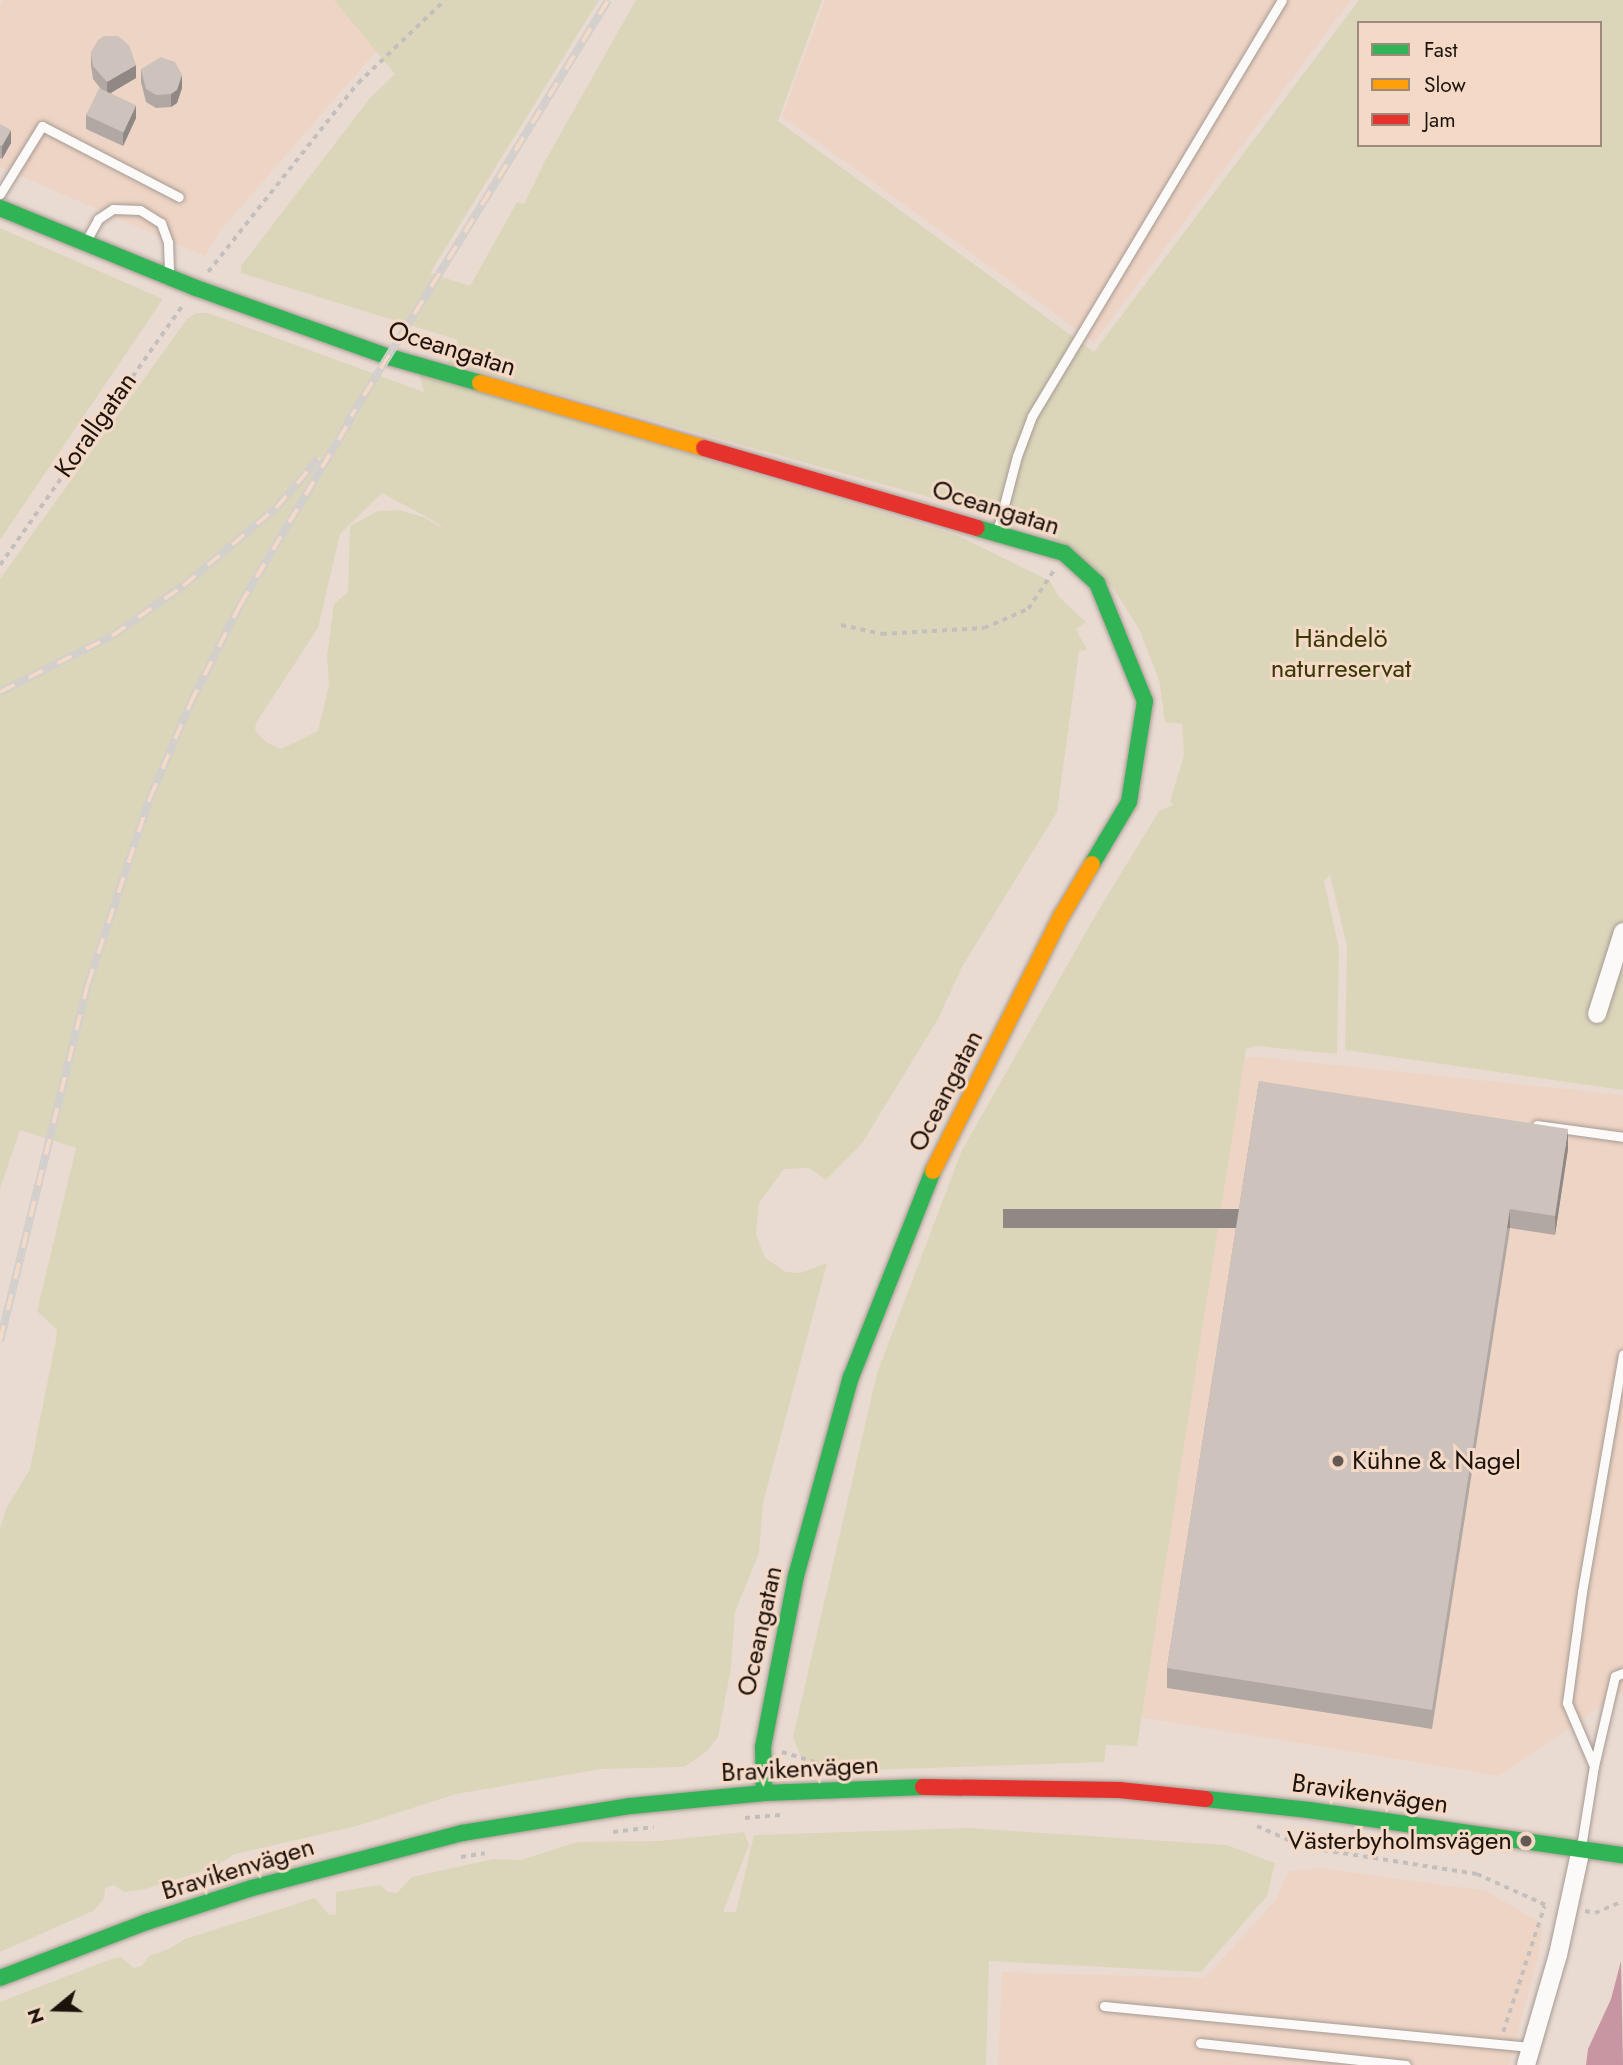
<!DOCTYPE html>
<meta charset="utf-8">
<style>
body{margin:0}
#map{position:relative;width:1623px;height:2065px;overflow:hidden;background:#eadbd2;font-family:Jost,sans-serif}
div>[style]{position:absolute}
.built>*{inset:0;background:#eed4c4}
.green>*{inset:0;background:#dbd6ba}
.water>*{inset:0;background:#c796a2}
.path>*{height:3.5px;margin-top:-1.75px;transform-origin:0;background:repeating-linear-gradient(90deg,#c3bfbc 0 5px,transparent 0 10px)}
.roads{filter:drop-shadow(0 0 2px #a69b94) drop-shadow(0 0 2px #a69b94)}
.lane>*{height:9px;margin:-4.5px;padding:0 4.5px;transform-origin:4.5px;border-radius:4.5px;background:#fcfaf8}
.street>*{height:18px;margin:-9px;padding:0 9px;transform-origin:9px;border-radius:9px;background:#fcfaf8}
.fast>*{height:16px;margin:-8px;padding:0 8px;transform-origin:8px;border-radius:8px;background:#30b455}
.slow>*{height:16px;margin:-8px;padding:0 8px;transform-origin:8px;border-radius:8px;background:#ff9f0a}
.jam>*{height:16px;margin:-8px;padding:0 8px;transform-origin:8px;border-radius:8px;background:#e5322d}
.rail>*{height:8px;margin-top:-4px;transform-origin:0;background:repeating-linear-gradient(90deg,#f4d9c7 0 16px,#d3cfcc 0 32px);box-sizing:border-box;border-block:2px solid #d3cfcc}
.wall>*{inset:0;background:#b1a7a3}
.shaded-wall>*{inset:0;background:#908884;transform-origin:0 0}
.building>*{inset:0;background:#cec2bd;transform-origin:0 0}
.dots>*{width:19px;height:19px;translate:-50% -50%;box-sizing:border-box;border:4px solid #f4d9c7;border-radius:50%}
span{translate:-50% -50%;white-space:nowrap;text-align:center;line-height:1.15;-webkit-text-stroke:6px #f4d9c7;paint-order:stroke}
.street-label{font-size:26px;color:#1c130d}
.park-label{font-size:26px;color:#383805}
.poi-label{font-size:26px;color:#1c130d}
.left{translate:0 -50%;text-align:left}
.right{translate:-100% -50%;text-align:right}
.legend{position:absolute;left:1357px;top:21px;width:245px;height:126px;box-sizing:border-box;background:#f4d9c7;border:2px solid #9e8a7d;margin:0;padding:9px 12px;list-style:none;font-size:21px;color:#1c130d}
.legend li{display:flex;align-items:center;gap:14px;height:35px}
.legend b{width:35px;border:2px solid #9e8a7d}
.north{position:absolute;left:21px;top:1974px;width:70px;height:70px;-webkit-text-stroke:5px #f4d9c7;paint-order:stroke;rotate:251deg;font-size:19px;font-weight:700;line-height:28px;text-align:center;color:#1c130d}
.north::after{content:'';display:block;margin:auto;width:24px;height:32px;background:#1c130d;clip-path:polygon(50% 0,100% 100%,50% 72%,0 100%)}
</style>
<div id="map">
<div class="built">
<i style="clip-path:polygon(3px 0,355px 0,385px 41px,219px 232px,205px 256px,0 167px,0 5px)"></i>
<i style="clip-path:polygon(825px 0,1351px 0,1094px 342px,782px 116px)"></i>
<i style="clip-path:polygon(1257px 1057px,1623px 1095px,1623px 1691px,1499px 1776px,1122px 1714px,1214px 1061px)"></i>
<i style="clip-path:polygon(1321px 1868px,1486px 1891px,1543px 1924px,1539px 1954px,1509px 2065px,998px 2065px,1002px 1972px,1205px 1978px,1275px 1901px,1289px 1871px)"></i>
</div>
<div class="green">
<i style="clip-path:polygon(evenodd,334px 0,599px 0,430px 273px,470px 286px,517px 202px,524px 204px,545px 161px,636px 0,822px 0,778px 121px,1094px 352px,1359px 0,1623px 0,1623px 1090px,1345px 1050px,1347px 946px,1330px 875px,1324px 881px,1339px 948px,1337px 1054px,1256px 1046px,1246px 1049px,1137px 1746px,1106px 1745px,1104px 1762px,807px 1772px,793px 1737px,877px 1373px,962px 1150px,1098px 911px,1159px 811px,1173px 805px,1170px 801px,1184px 755px,1182px 724px,1165px 722px,1159px 680px,1140px 631px,1114px 589px,1069px 548px,1025px 524px,448px 363px,458px 340px,241px 273px,241px 266px,370px 98px,395px 74px,334px 0,1359px 23px,1600px 23px,1600px 145px,1359px 145px,1359px 23px)"></i>
<i style="clip-path:polygon(0 228px,163px 299px,0 540px)"></i>
<i style="clip-path:polygon(evenodd,196px 313px,208px 313px,424px 392px,419px 373px,959px 536px,1050px 581px,1059px 597px,1086px 622px,1076px 629px,1087px 650px,1079px 651px,1057px 812px,963px 965px,938px 1019px,861px 1145px,826px 1180px,809px 1168px,784px 1169px,759px 1203px,756px 1234px,765px 1258px,786px 1272px,800px 1273px,827px 1263px,763px 1503px,759px 1553px,735px 1612px,731px 1668px,718px 1737px,707px 1751px,684px 1767px,602px 1769px,456px 1794px,357px 1826px,235px 1854px,213px 1868px,145px 1889px,124px 1892px,113px 1885px,105px 1888px,104px 1899px,93px 1911px,0 1952px,0 1528px,6px 1509px,30px 1469px,56px 1340px,57px 1330px,37px 1311px,76px 1148px,20px 1130px,0 1189px,0 579px,187px 319px,196px 313px,382px 493px,432px 520px,447px 531px,426px 518px,400px 510px,378px 511px,350px 526px,348px 592px,334px 604px,327px 656px,329px 685px,318px 731px,281px 749px,266px 742px,255px 730px,256px 723px,318px 628px,340px 534px,382px 493px)"></i>
<i style="clip-path:polygon(968px 1828px,1227px 1845px,1275px 1863px,1267px 1896px,1201px 1972px,989px 1961px,986px 2065px,0 2065px,0 2002px,111px 1959px,121px 1957px,134px 1968px,142px 1966px,149px 1956px,169px 1949px,185px 1939px,315px 1898px,329px 1915px,336px 1914px,336px 1892px,380px 1885px,388px 1892px,397px 1893px,412px 1877px,493px 1859px,521px 1860px,577px 1842px,660px 1841px,744px 1832px,749px 1845px,723px 1912px,736px 1912px,754px 1835px)"></i>
</div>
<div class="water">
<i style="clip-path:polygon(1621px 1961px,1623px 2065px,1586px 2065px,1588px 2049px,1611px 1999px)"></i>
</div>
<div class="path">
<i style="left:208px;top:272px;width:241px;rotate:-51.6deg"></i>
<i style="left:358px;top:83px;width:120px;rotate:-43.7deg"></i>
<i style="left:0;top:565px;width:317px;rotate:-54.9deg"></i>
<i style="left:841px;top:625px;width:42px;rotate:12.4deg"></i>
<i style="left:882px;top:634px;width:102px;rotate:-3.4deg"></i>
<i style="left:984px;top:628px;width:48px;rotate:-23.4deg"></i>
<i style="left:1028px;top:609px;width:47px;rotate:-56.3deg"></i>
<i style="left:782px;top:1752px;width:34px;rotate:17deg"></i>
<i style="left:815px;top:1762px;width:13px;rotate:32deg"></i>
<i style="left:745px;top:1818px;width:38px;rotate:-5deg"></i>
<i style="left:1257px;top:1826px;width:51px;rotate:24.1deg"></i>
<i style="left:1304px;top:1847px;width:175px;rotate:8.9deg"></i>
<i style="left:1477px;top:1874px;width:80px;rotate:24.3deg"></i>
<i style="left:613px;top:1832px;width:41px;rotate:-7deg"></i>
<i style="left:461px;top:1857px;width:24px;rotate:-9deg"></i>
<i style="left:1585px;top:1911px;width:10px;rotate:11deg"></i>
<i style="left:1595px;top:1913px;width:30px;rotate:-23deg"></i>
<i style="left:1503px;top:2032px;width:132px;rotate:-71.8deg"></i>
</div>
<div class="roads">
<div class="lane">
<i style="left:0;top:194px;width:80px;rotate:-58.3deg"></i>
<i style="left:42px;top:126px;width:154px;rotate:27.4deg"></i>
<i style="left:86px;top:241px;width:25px;rotate:-61deg"></i>
<i style="left:98px;top:219px;width:18px;rotate:-34deg"></i>
<i style="left:113px;top:209px;width:27px;rotate:2deg"></i>
<i style="left:140px;top:210px;width:25px;rotate:32deg"></i>
<i style="left:161px;top:223px;width:20px;rotate:70deg"></i>
<i style="left:168px;top:242px;width:31px;rotate:88deg"></i>
<i style="left:997px;top:532px;width:79px;rotate:-75.3deg"></i>
<i style="left:1017px;top:456px;width:43px;rotate:-69.4deg"></i>
<i style="left:1032px;top:416px;width:485px;rotate:-59deg"></i>
<i style="left:1537px;top:1125px;width:87px;rotate:7.9deg"></i>
<i style="left:1594px;top:1766px;width:92px;rotate:-76.9deg"></i>
<i style="left:1615px;top:1676px;width:9px;rotate:-21deg"></i>
<i style="left:1581px;top:1847px;width:82px;rotate:-80.9deg"></i>
<i style="left:1594px;top:1766px;width:69px;rotate:-113.2deg"></i>
<i style="left:1567px;top:1703px;width:112px;rotate:-82.3deg"></i>
<i style="left:1582px;top:1592px;width:241px;rotate:-80.2deg"></i>
<i style="left:1104px;top:2006px;width:428px;rotate:5.5deg"></i>
<i style="left:1200px;top:2043px;width:207px;rotate:6.1deg"></i>
</div>
<div class="street">
<i style="left:1597px;top:1014px;width:86px;rotate:-72.4deg"></i>
<i style="left:1526px;top:2065px;width:115px;rotate:-73.8deg"></i>
<i style="left:1558px;top:1955px;width:108px;rotate:-77.8deg"></i>
</div>
<div class="fast">
<i style="left:0;top:208px;width:212px;rotate:22.2deg"></i>
<i style="left:196px;top:288px;width:205px;rotate:19.7deg"></i>
<i style="left:389px;top:357px;width:95px;rotate:15.9deg"></i>
<i style="left:977px;top:528px;width:91px;rotate:16deg"></i>
<i style="left:1064px;top:553px;width:45px;rotate:42.3deg"></i>
<i style="left:1097px;top:583px;width:127px;rotate:67.9deg"></i>
<i style="left:1145px;top:701px;width:102px;rotate:99deg"></i>
<i style="left:1129px;top:802px;width:72px;rotate:120.8deg"></i>
<i style="left:764px;top:1793px;width:46px;rotate:-91.2deg"></i>
<i style="left:763px;top:1747px;width:174px;rotate:-79.1deg"></i>
<i style="left:796px;top:1576px;width:206px;rotate:-74.6deg"></i>
<i style="left:851px;top:1377px;width:222px;rotate:-68.3deg"></i>
<i style="left:1206px;top:1799px;width:104px;rotate:6.1deg"></i>
<i style="left:1309px;top:1810px;width:317px;rotate:8.2deg"></i>
<i style="left:0;top:1978px;width:157px;rotate:-20.9deg"></i>
<i style="left:147px;top:1922px;width:110px;rotate:-17.9deg"></i>
<i style="left:252px;top:1888px;width:217px;rotate:-14.7deg"></i>
<i style="left:462px;top:1833px;width:171px;rotate:-9.1deg"></i>
<i style="left:631px;top:1806px;width:134px;rotate:-5.6deg"></i>
<i style="left:764px;top:1793px;width:159px;rotate:-2.2deg"></i>
</div>
<div class="slow">
<i style="left:480px;top:383px;width:233px;rotate:16.2deg"></i>
<i style="left:933px;top:1171px;width:287px;rotate:-63.3deg"></i>
<i style="left:1062px;top:915px;width:59px;rotate:-59.5deg"></i>
</div>
<div class="jam">
<i style="left:704px;top:448px;width:284px;rotate:16.3deg"></i>
<i style="left:923px;top:1787px;width:196px;rotate:0.9deg"></i>
<i style="left:1119px;top:1790px;width:87px;rotate:5.9deg"></i>
</div>
</div>
<div class="rail">
<i style="left:347px;top:423px;width:497px;rotate:-58.3deg"></i>
<i style="left:0;top:692px;width:125px;rotate:-26.6deg"></i>
<i style="left:112px;top:636px;width:87px;rotate:-35.2deg"></i>
<i style="left:183px;top:586px;width:121px;rotate:-40deg"></i>
<i style="left:276px;top:508px;width:66px;rotate:-49.3deg"></i>
<i style="left:0;top:1341px;width:368px;rotate:-76.2deg"></i>
<i style="left:88px;top:984px;width:196px;rotate:-71.6deg"></i>
<i style="left:150px;top:798px;width:102px;rotate:-66.9deg"></i>
<i style="left:190px;top:704px;width:111px;rotate:-63.2deg"></i>
<i style="left:240px;top:605px;width:219px;rotate:-59.2deg"></i>
</div>
<div class="wall">
<i style="clip-path:polygon(91px 52px,136px 78px,111px 93px,136px 118px,123px 146px,86px 129px,86px 115px,101px 89px,93px 79px,91px 65px)"></i>
<i style="clip-path:polygon(141px 69px,182px 88px,177px 103px,171px 107px,156px 108px,146px 102px,141px 82px)"></i>
<i style="clip-path:polygon(0 124px,11px 143px,2px 159px,0 158px)"></i>
<i style="clip-path:polygon(1259px 1081px,1568px 1149px,1555px 1235px,1510px 1228px,1432px 1729px,1167px 1688px,1167px 1668px)"></i>
</div>
<div class="shaded-wall">
<i style="clip-path:polygon(136px 65px,136px 78px,107px 95px,107px 82px)"></i>
<i style="clip-path:polygon(182px 75px,182px 88px,177px 103px,171px 107px,171px 94px)"></i>
<i style="clip-path:polygon(136px 105px,136px 118px,123px 146px,123px 133px)"></i>
<i style="clip-path:polygon(11px 130px,11px 143px,2px 159px,2px 146px)"></i>
<i style="clip-path:polygon(1568px 1129px,1568px 1149px,1555px 1235px,1555px 1216px)"></i>
<i style="left:1510px;top:1209px;width:19px;height:507px;rotate:90deg"></i>
</div>
<div class="building">
<i style="clip-path:polygon(104px 36px,118px 36px,129px 45px,136px 65px,107px 82px,93px 66px,91px 52px,98px 40px)"></i>
<i style="clip-path:polygon(161px 57px,175px 62px,182px 75px,177px 90px,171px 94px,156px 95px,146px 89px,141px 69px)"></i>
<i style="left:99px;top:88px;width:41px;height:30px;rotate:25deg"></i>
<i style="clip-path:polygon(0 124px,11px 130px,2px 146px,0 145px)"></i>
<i style="clip-path:polygon(1259px 1081px,1568px 1129px,1555px 1216px,1510px 1209px,1432px 1710px,1167px 1668px)"></i>
</div>
<div class="dots">
<i style="left:1338px;top:1461px;background:#645952"></i>
<i style="left:1526px;top:1841px;background:#645952"></i>
</div>
<div class="street-label">
<span style="left:452px;top:349px;rotate:17deg">Oceangatan</span>
<span style="left:96px;top:425px;rotate:-55deg">Korallgatan</span>
<span style="left:996px;top:508px;rotate:17deg">Oceangatan</span>
<span style="left:946px;top:1091px;rotate:-63deg">Oceangatan</span>
<span style="left:760px;top:1631px;rotate:-78deg">Oceangatan</span>
<span style="left:800px;top:1769px;rotate:-3deg">Bravikenvägen</span>
<span style="left:1370px;top:1794px;rotate:8deg">Bravikenvägen</span>
<span style="left:238px;top:1869px;rotate:-17deg">Bravikenvägen</span>
</div>
<div class="park-label">
<span style="left:1341px;top:654px">Händelö<br>naturreservat</span>
</div>
<div class="poi-label">
<span class="left" style="left:1352px;top:1461px">Kühne &amp; Nagel</span>
<span class="right" style="left:1512px;top:1841px">Västerbyholmsvägen</span>
</div>
<ul class="legend">
<li><b style="height:9px;background:#30b455"></b>Fast</li>
<li><b style="height:9px;background:#ff9f0a"></b>Slow</li>
<li><b style="height:9px;background:#e5322d"></b>Jam</li>
</ul>
<div class="north">N</div>
</div>
